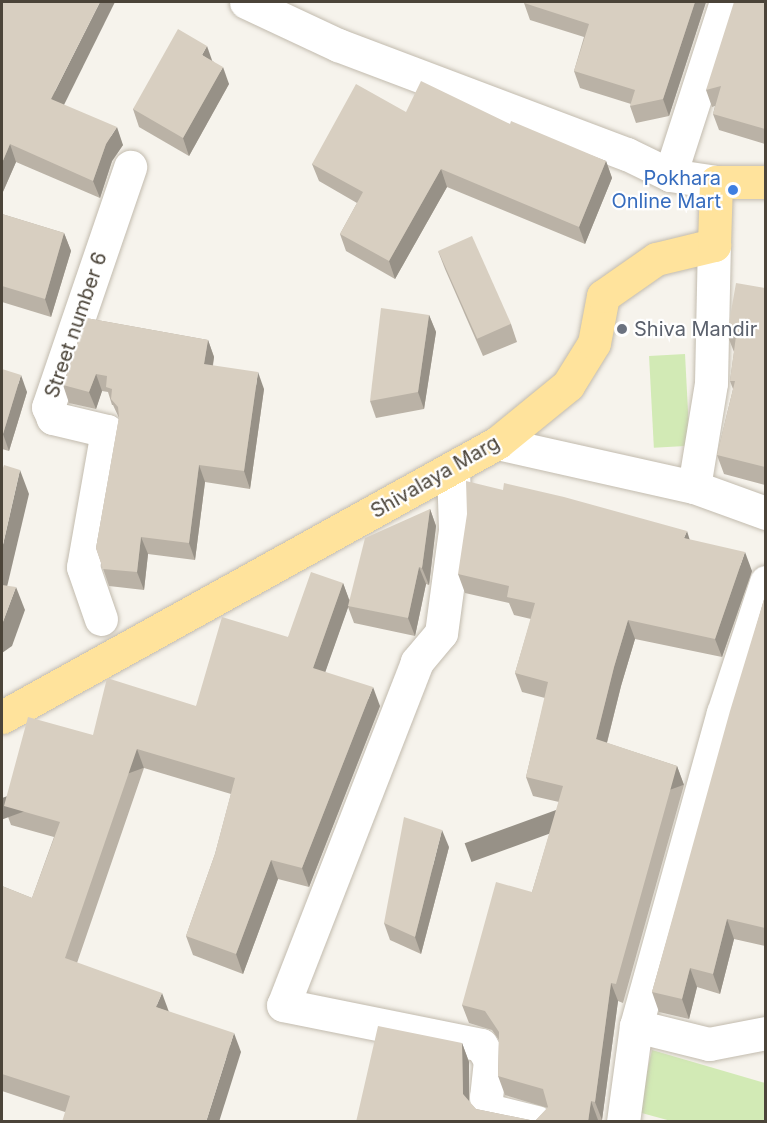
<!DOCTYPE html>
<style>
body{margin:0}
#map{position:relative;width:767px;height:1123px;overflow:hidden;background:#f6f3ec;font-family:Inter,sans-serif}
div>[style]{position:absolute}
.green>*{inset:0;background:#d2eab5;transform-origin:0 0}
.roads{filter:drop-shadow(0 0 2px #c2bbae) drop-shadow(0 0 2px #c2bbae)}
.minor>*{height:33px;margin:-16.5px;padding:0 16.5px;transform-origin:16.5px;border-radius:16.5px;background:#fff}
.major>*{height:33px;margin:-16.5px;padding:0 16.5px;transform-origin:16.5px;border-radius:16.5px;background:#ffe39c}
.wall>*{inset:0;background:#bab2a6}
.shaded-wall>*{inset:0;background:#979187;transform-origin:0 0}
.building>*{inset:0;background:#d8cfc1;transform-origin:0 0}
.dots>*{width:16px;height:16px;translate:-50% -50%;box-sizing:border-box;border:3px solid #fff;border-radius:50%}
span{translate:-50% -50%;white-space:nowrap;text-align:center;line-height:1.15;-webkit-text-stroke:4.5px #fff;paint-order:stroke}
.shop-label{font-size:20px;color:#366cbe}
.right{translate:-100% -50%;text-align:right}
.street-label{font-size:20px;color:#4b4439}
.worship-label{font-size:20px;color:#5b616d}
.left{translate:0 -50%;text-align:left}
.frame{position:absolute;inset:0;border:3px solid #4b4439;pointer-events:none}
</style>
<div id="map">
<div class="green">
<i style="left:685px;top:354px;width:92px;height:36px;rotate:87deg"></i>
<i style="clip-path:polygon(652px 1050px,765px 1083px,765px 1121px,671px 1121px,638px 1112px)"></i>
</div>
<div class="roads">
<div class="minor">
<i style="left:246px;top:2px;width:102px;rotate:25.1deg"></i>
<i style="left:338px;top:45px;width:309px;rotate:20.7deg"></i>
<i style="left:627px;top:154px;width:48px;rotate:26deg"></i>
<i style="left:670px;top:175px;width:47px;rotate:8.7deg"></i>
<i style="left:670px;top:175px;width:182px;rotate:-72.1deg"></i>
<i style="left:497px;top:443px;width:202px;rotate:12.6deg"></i>
<i style="left:694px;top:487px;width:77px;rotate:19.9deg"></i>
<i style="left:453px;top:469px;width:61px;rotate:88.1deg"></i>
<i style="left:455px;top:530px;width:104px;rotate:97.7deg"></i>
<i style="left:441px;top:633px;width:38px;rotate:130deg"></i>
<i style="left:417px;top:662px;width:368px;rotate:111.3deg"></i>
<i style="left:283px;top:1005px;width:202px;rotate:11.4deg"></i>
<i style="left:481px;top:1045px;width:17px;rotate:59deg"></i>
<i style="left:490px;top:1060px;width:37px;rotate:96deg"></i>
<i style="left:486px;top:1097px;width:13px;rotate:81deg"></i>
<i style="left:488px;top:1110px;width:50px;rotate:13.8deg"></i>
<i style="left:694px;top:487px;width:105px;rotate:-80.7deg"></i>
<i style="left:711px;top:383px;width:138px;rotate:-88.8deg"></i>
<i style="left:101px;top:619px;width:55px;rotate:-109.1deg"></i>
<i style="left:83px;top:567px;width:138px;rotate:-80deg"></i>
<i style="left:107px;top:431px;width:56px;rotate:-166.5deg"></i>
<i style="left:53px;top:418px;width:12px;rotate:-114deg"></i>
<i style="left:48px;top:407px;width:254px;rotate:-71.1deg"></i>
<i style="left:636px;top:1026px;width:75px;rotate:13.9deg"></i>
<i style="left:709px;top:1044px;width:58px;rotate:-10.9deg"></i>
<i style="left:623px;top:1122px;width:97px;rotate:-82.3deg"></i>
<i style="left:636px;top:1026px;width:325px;rotate:-74.5deg"></i>
<i style="left:723px;top:713px;width:138px;rotate:-71.8deg"></i>
</div>
<div class="major">
<i style="left:2px;top:717px;width:566px;rotate:-28.97deg"></i>
<i style="left:497px;top:443px;width:92px;rotate:-39.2deg"></i>
<i style="left:568px;top:385px;width:49px;rotate:-58.2deg"></i>
<i style="left:594px;top:343px;width:48px;rotate:-79.2deg"></i>
<i style="left:603px;top:296px;width:65px;rotate:-34.9deg"></i>
<i style="left:656px;top:259px;width:60px;rotate:-13.6deg"></i>
<i style="left:714px;top:245px;width:63px;rotate:-88.2deg"></i>
<i style="left:716px;top:182px;width:50px"></i>
</div>
</div>
<div class="wall">
<i style="clip-path:polygon(2px 2px,63px 105px,123px 145px,112px 161px,100px 198px,16px 162px,2px 194px)"></i>
<i style="clip-path:polygon(706px 2px,669px 116px,636px 123px,630px 106px,631px 104px,580px 88px,574px 71px,584px 37px,530px 20px,524px 3px)"></i>
<i style="clip-path:polygon(765px 2px,765px 144px,719px 130px,713px 114px,715px 106px,712px 107px,706px 90px)"></i>
<i style="clip-path:polygon(213px 61px,229px 84px,189px 156px,139px 127px,133px 109px)"></i>
<i style="clip-path:polygon(406px 112px,510px 124px,606px 161px,612px 178px,585px 244px,447px 187px,395px 279px,346px 251px,340px 234px,357px 203px,319px 181px,312px 164px)"></i>
<i style="clip-path:polygon(2px 214px,64px 233px,71px 251px,51px 317px,2px 302px)"></i>
<i style="clip-path:polygon(438px 251px,511px 324px,517px 342px,483px 356px,445px 269px)"></i>
<i style="clip-path:polygon(765px 288px,765px 485px,724px 474px,717px 455px,733px 389px,730px 381px,734px 352px,727px 334px)"></i>
<i style="clip-path:polygon(429px 315px,436px 332px,424px 409px,376px 418px,370px 401px)"></i>
<i style="clip-path:polygon(86px 318px,208px 340px,214px 357px,213px 366px,264px 389px,250px 489px,205px 482px,195px 560px,148px 554px,144px 590px,109px 586px,96px 548px,119px 418px,113px 405px,112px 405px,108px 392px,102px 391px,96px 409px,69px 403px,63px 385px)"></i>
<i style="clip-path:polygon(2px 369px,27px 392px,9px 451px,2px 449px)"></i>
<i style="clip-path:polygon(430px 509px,436px 526px,429px 585px,426px 584px,415px 636px,354px 623px,348px 607px,325px 672px,380px 706px,309px 887px,278px 879px,243px 974px,193px 955px,186px 936px,215px 854px,231px 794px,144px 768px,77px 963px,168px 1011px,241px 1052px,65px 1112px,2px 1091px,2px 886px,32px 898px,54px 837px,11px 825px,4px 806px,93px 735px,196px 706px,288px 637px,343px 583px,349px 600px)"></i>
<i style="clip-path:polygon(690px 540px,752px 571px,722px 657px,635px 639px,621px 686px,607px 743px,677px 766px,684px 785px,623px 1003px,618px 1001px,602px 1120px,598px 1120px,597px 1122px,356px 1122px,462px 1043px,469px 1062px,469px 1102px,476px 1109px,535px 1121px,548px 1108px,505px 1095px,498px 1076px,499px 1040px,492px 1030px,469px 1023px,462px 1005px,532px 892px,559px 802px,533px 796px,526px 777px,545px 698px,522px 692px,515px 673px,531px 619px,514px 615px,509px 603px,465px 593px,458px 574px)"></i>
<i style="clip-path:polygon(765px 596px,765px 946px,734px 939px,720px 994px,697px 987px,689px 1019px,659px 1012px,652px 992px)"></i>
<i style="clip-path:polygon(449px 847px,421px 954px,390px 940px,384px 923px)"></i>
</div>
<div class="shaded-wall">
<i style="clip-path:polygon(100px 2px,115px 2px,58px 117px,51px 99px)"></i>
<i style="clip-path:polygon(695px 2px,706px 2px,669px 116px,663px 99px)"></i>
<i style="clip-path:polygon(207px 46px,213px 63px,202px 55px)"></i>
<i style="clip-path:polygon(223px 67px,229px 84px,189px 156px,183px 138px)"></i>
<i style="clip-path:polygon(117px 127px,123px 145px,112px 161px,100px 198px,93px 181px,106px 144px)"></i>
<i style="clip-path:polygon(10px 144px,16px 162px,2px 194px,2px 163px)"></i>
<i style="clip-path:polygon(606px 161px,612px 178px,585px 244px,579px 227px)"></i>
<i style="clip-path:polygon(441px 169px,447px 187px,395px 279px,389px 261px)"></i>
<i style="clip-path:polygon(64px 233px,71px 251px,51px 317px,45px 299px)"></i>
<i style="clip-path:polygon(429px 315px,436px 332px,424px 409px,418px 392px)"></i>
<i style="clip-path:polygon(208px 340px,214px 357px,210px 381px,204px 364px)"></i>
<i style="clip-path:polygon(258px 372px,264px 389px,250px 489px,244px 471px)"></i>
<i style="clip-path:polygon(96px 374px,102px 391px,96px 409px,89px 392px)"></i>
<i style="clip-path:polygon(21px 375px,27px 392px,9px 451px,3px 434px)"></i>
<i style="clip-path:polygon(199px 465px,205px 482px,195px 560px,189px 543px)"></i>
<i style="clip-path:polygon(20px 470px,29px 494px,2px 608px,2px 549px)"></i>
<i style="clip-path:polygon(430px 509px,436px 526px,429px 585px,422px 568px)"></i>
<i style="clip-path:polygon(687px 531px,693px 550px,684px 538px)"></i>
<i style="clip-path:polygon(141px 537px,148px 554px,144px 590px,137px 572px)"></i>
<i style="clip-path:polygon(745px 552px,752px 571px,722px 657px,715px 639px)"></i>
<i style="clip-path:polygon(419px 567px,426px 584px,415px 636px,408px 618px)"></i>
<i style="clip-path:polygon(343px 583px,350px 602px,320px 687px,313px 668px)"></i>
<i style="clip-path:polygon(16px 587px,25px 610px,12px 646px,2px 653px,2px 624px)"></i>
<i style="clip-path:polygon(628px 620px,635px 639px,621px 686px,603px 758px,596px 739px,614px 667px)"></i>
<i style="clip-path:polygon(373px 687px,380px 706px,309px 887px,302px 868px)"></i>
<i style="left:137px;top:749px;width:20px;height:221px;rotate:70deg"></i>
<i style="left:677px;top:766px;width:20px;height:226px;rotate:70deg"></i>
<i style="clip-path:polygon(442px 830px,449px 847px,421px 954px,415px 937px)"></i>
<i style="clip-path:polygon(271px 860px,278px 879px,243px 974px,236px 954px)"></i>
<i style="clip-path:polygon(727px 919px,734px 939px,720px 994px,713px 974px)"></i>
<i style="clip-path:polygon(690px 968px,697px 987px,689px 1019px,682px 999px)"></i>
<i style="clip-path:polygon(611px 983px,618px 1001px,602px 1120px,595px 1102px)"></i>
<i style="clip-path:polygon(162px 993px,169px 1012px,156px 1007px)"></i>
<i style="clip-path:polygon(234px 1033px,241px 1052px,219px 1122px,206px 1122px)"></i>
<i style="clip-path:polygon(462px 1043px,469px 1062px,469px 1113px,463px 1094px)"></i>
<i style="clip-path:polygon(591px 1101px,598px 1120px,597px 1122px,588px 1122px)"></i>
</div>
<div class="building">
<i style="clip-path:polygon(2px 2px,100px 2px,51px 99px,117px 127px,106px 144px,93px 181px,10px 144px,2px 163px)"></i>
<i style="clip-path:polygon(525px 2px,695px 2px,663px 99px,630px 106px,635px 90px,574px 71px,589px 24px,524px 3px)"></i>
<i style="clip-path:polygon(734px 2px,765px 2px,765px 129px,713px 114px,721px 86px,706px 90px)"></i>
<i style="clip-path:polygon(178px 29px,207px 46px,202px 55px,223px 67px,183px 138px,133px 109px)"></i>
<i style="clip-path:polygon(421px 81px,510px 124px,511px 121px,606px 161px,579px 227px,441px 169px,389px 261px,340px 234px,363px 192px,312px 164px,356px 84px,406px 112px)"></i>
<i style="clip-path:polygon(2px 214px,64px 233px,45px 299px,2px 286px)"></i>
<i style="left:472px;top:236px;width:96px;height:37px;rotate:66deg"></i>
<i style="clip-path:polygon(736px 283px,765px 288px,765px 467px,717px 455px,735px 381px,730px 381px,736px 336px,727px 334px)"></i>
<i style="clip-path:polygon(381px 308px,429px 315px,418px 392px,370px 401px)"></i>
<i style="clip-path:polygon(86px 318px,208px 340px,204px 364px,258px 372px,244px 471px,199px 465px,189px 543px,141px 537px,137px 572px,103px 569px,96px 548px,119px 417px,118px 407px,111px 399px,112px 389px,106px 387px,107px 376px,96px 374px,89px 392px,63px 385px)"></i>
<i style="clip-path:polygon(2px 369px,21px 375px,3px 434px,2px 433px)"></i>
<i style="clip-path:polygon(4px 465px,20px 470px,2px 549px,2px 471px)"></i>
<i style="clip-path:polygon(466px 481px,503px 490px,504px 483px,564px 497px,687px 531px,684px 538px,745px 552px,715px 639px,628px 620px,614px 667px,596px 739px,677px 766px,616px 984px,611px 983px,595px 1102px,591px 1101px,588px 1122px,356px 1122px,378px 1026px,462px 1043px,463px 1094px,476px 1109px,535px 1121px,548px 1107px,543px 1089px,498px 1076px,499px 1032px,485px 1011px,462px 1005px,496px 882px,532px 892px,563px 786px,526px 777px,548px 682px,515px 673px,535px 603px,507px 597px,509px 586px,458px 574px,467px 514px)"></i>
<i style="clip-path:polygon(430px 509px,422px 568px,419px 567px,408px 618px,348px 606px,365px 538px)"></i>
<i style="clip-path:polygon(311px 572px,343px 583px,313px 668px,373px 687px,302px 868px,271px 860px,236px 954px,186px 936px,215px 854px,235px 778px,137px 749px,65px 958px,162px 993px,156px 1007px,234px 1033px,206px 1122px,62px 1122px,70px 1096px,2px 1074px,2px 886px,32px 898px,60px 822px,4px 806px,28px 717px,93px 735px,107px 678px,196px 706px,222px 617px,288px 637px)"></i>
<i style="clip-path:polygon(2px 585px,16px 587px,3px 622px,2px 624px)"></i>
<i style="clip-path:polygon(765px 596px,765px 928px,727px 919px,713px 974px,690px 968px,682px 999px,652px 992px,730px 711px)"></i>
<i style="clip-path:polygon(404px 817px,442px 830px,415px 937px,384px 923px)"></i>
</div>
<div class="dots">
<i style="left:733px;top:190px;background:#3f7fe0"></i>
<i style="left:622px;top:329px;background:#6b7280"></i>
</div>
<div class="shop-label">
<span class="right" style="left:721px;top:190px">Pokhara<br>Online Mart</span>
</div>
<div class="street-label">
<span style="left:76px;top:325px;rotate:-71deg">Street number 6</span>
<span style="left:435px;top:477px;rotate:-30deg">Shivalaya Marg</span>
</div>
<div class="worship-label">
<span class="left" style="left:634px;top:329px">Shiva Mandir</span>
</div>
<div class="frame"></div>
</div>
